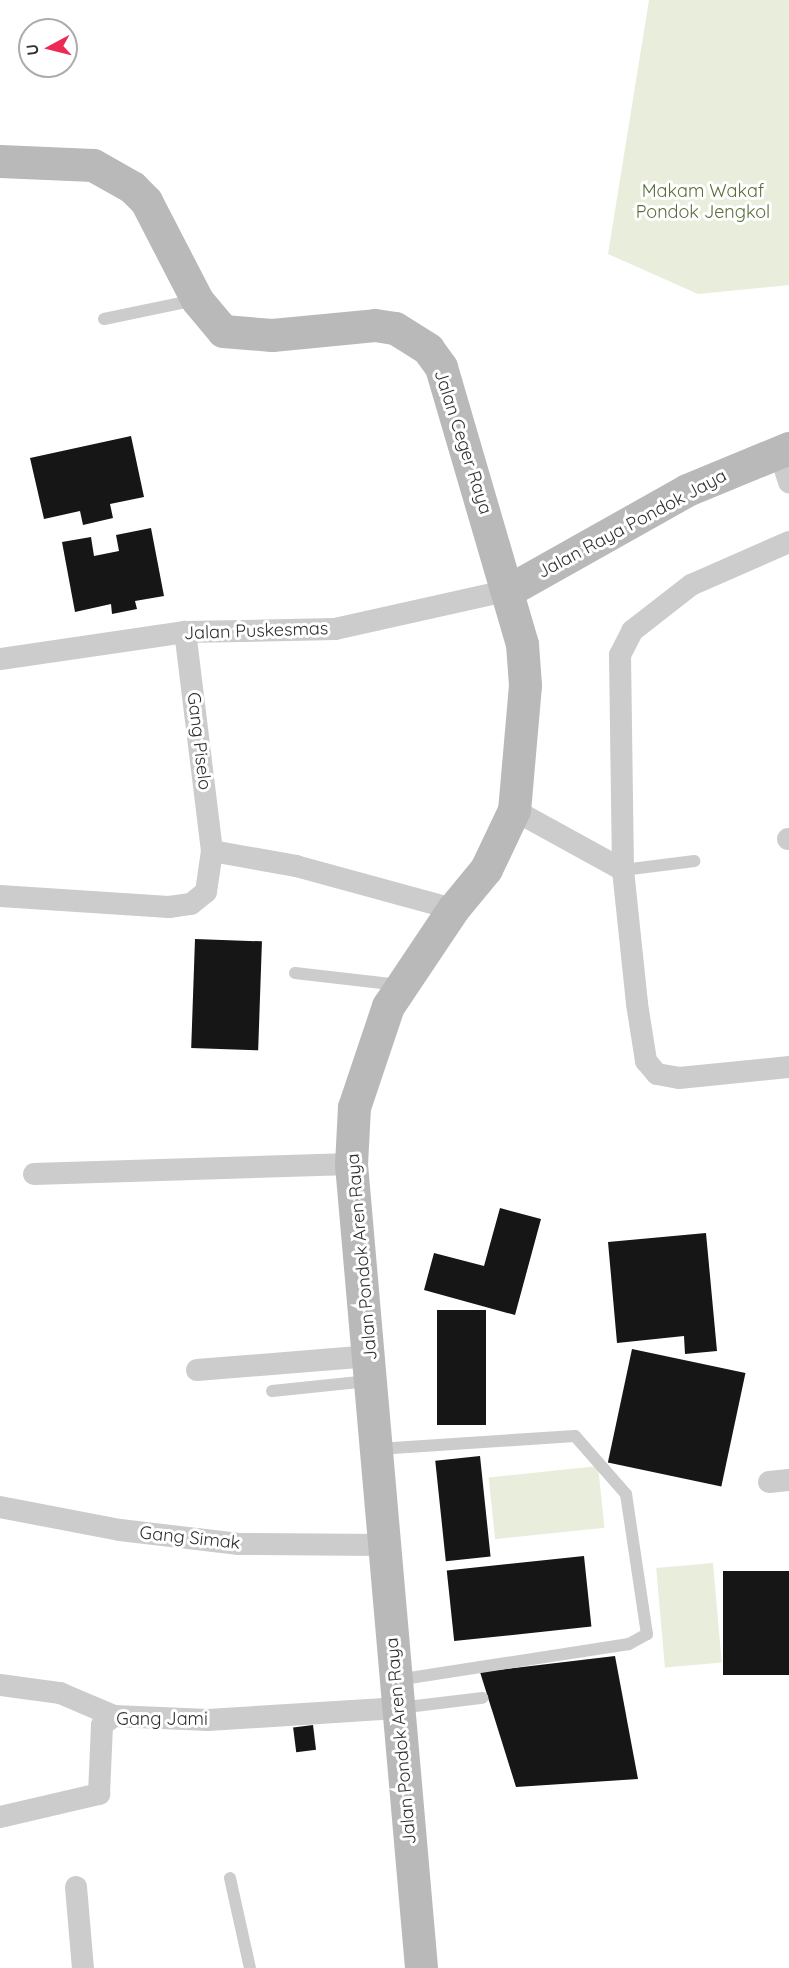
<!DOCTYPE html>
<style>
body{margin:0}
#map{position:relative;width:789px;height:1968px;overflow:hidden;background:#fff;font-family:Quicksand,sans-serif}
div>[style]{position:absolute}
.green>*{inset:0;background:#e8eddc;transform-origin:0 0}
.building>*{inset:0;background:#161616;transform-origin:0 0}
.service>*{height:12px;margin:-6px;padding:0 6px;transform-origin:6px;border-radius:6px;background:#ccc}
.minor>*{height:22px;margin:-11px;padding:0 11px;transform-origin:11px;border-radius:11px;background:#ccc}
.secondary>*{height:33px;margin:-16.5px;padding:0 16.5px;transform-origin:16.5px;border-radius:16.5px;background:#b9b9b9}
span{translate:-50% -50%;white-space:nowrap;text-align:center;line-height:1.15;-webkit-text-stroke:6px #fff;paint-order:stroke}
.park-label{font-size:18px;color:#596d3a}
.street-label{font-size:18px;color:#2f2f2f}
.north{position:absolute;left:18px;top:18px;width:60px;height:60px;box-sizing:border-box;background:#fff;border:2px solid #acacac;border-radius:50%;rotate:263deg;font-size:16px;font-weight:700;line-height:24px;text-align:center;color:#2f2f2f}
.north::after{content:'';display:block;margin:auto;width:21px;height:27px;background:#ed2a55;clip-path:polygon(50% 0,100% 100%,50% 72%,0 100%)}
</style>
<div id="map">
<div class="green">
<i style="clip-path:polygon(649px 0,789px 0,789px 285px,698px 294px,608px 254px)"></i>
<i style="left:598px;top:1466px;width:62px;height:110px;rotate:84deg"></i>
<i style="left:713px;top:1563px;width:100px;height:57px;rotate:85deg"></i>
</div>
<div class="building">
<i style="clip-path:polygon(131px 436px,144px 497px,110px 504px,113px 518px,83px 525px,80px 511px,44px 519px,30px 458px)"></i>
<i style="clip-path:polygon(151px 528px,164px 596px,135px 601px,137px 609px,112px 614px,111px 604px,75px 612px,62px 542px,91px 537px,94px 556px,119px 551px,116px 535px)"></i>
<i style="left:195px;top:939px;width:67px;height:109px;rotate:2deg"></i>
<i style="clip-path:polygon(500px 1208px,541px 1219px,515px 1315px,424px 1290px,434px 1253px,484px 1266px)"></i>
<i style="clip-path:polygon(706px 1233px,717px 1351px,685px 1354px,684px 1336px,617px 1343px,608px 1242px)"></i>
<i style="left:437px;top:1310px;width:49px;height:115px"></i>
<i style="left:632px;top:1349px;width:116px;height:116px;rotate:12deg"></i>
<i style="left:480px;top:1456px;width:101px;height:45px;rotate:84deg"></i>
<i style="left:584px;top:1556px;width:71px;height:138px;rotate:84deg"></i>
<i style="left:789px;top:1571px;width:104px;height:66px;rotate:90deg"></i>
<i style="clip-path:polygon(615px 1656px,638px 1779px,516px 1787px,480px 1672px)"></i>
<i style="left:313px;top:1725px;width:25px;height:20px;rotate:83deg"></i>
</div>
<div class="service">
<i style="left:104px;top:319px;width:94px;rotate:-11.7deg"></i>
<i style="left:623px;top:870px;width:72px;rotate:-7.2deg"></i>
<i style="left:295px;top:973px;width:105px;rotate:6.6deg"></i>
<i style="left:272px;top:1391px;width:97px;rotate:-5.9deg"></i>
<i style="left:378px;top:1449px;width:197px;rotate:-3.8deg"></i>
<i style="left:575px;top:1436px;width:77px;rotate:48.7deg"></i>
<i style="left:626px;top:1494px;width:142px;rotate:81.5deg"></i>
<i style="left:647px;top:1634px;width:21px;rotate:151deg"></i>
<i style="left:629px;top:1644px;width:235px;rotate:171.2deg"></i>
<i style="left:399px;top:1708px;width:84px;rotate:-6.9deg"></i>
<i style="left:230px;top:1878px;width:92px;rotate:77.5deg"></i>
</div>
<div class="minor">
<i style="left:779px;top:451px;width:33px;rotate:72deg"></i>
<i style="left:0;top:659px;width:187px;rotate:-8.3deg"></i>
<i style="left:185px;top:632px;width:150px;rotate:-1.1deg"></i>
<i style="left:335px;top:629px;width:178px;rotate:-12.6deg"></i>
<i style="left:514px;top:810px;width:124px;rotate:28.8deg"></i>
<i style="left:623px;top:870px;width:135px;rotate:84deg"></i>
<i style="left:637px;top:1004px;width:58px;rotate:81deg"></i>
<i style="left:646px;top:1061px;width:17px;rotate:50deg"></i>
<i style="left:657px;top:1074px;width:22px;rotate:10deg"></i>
<i style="left:679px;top:1078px;width:111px;rotate:-5.7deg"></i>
<i style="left:788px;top:839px;width:1px"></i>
<i style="left:212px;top:851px;width:85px;rotate:10.1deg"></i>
<i style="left:296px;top:866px;width:163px;rotate:15.3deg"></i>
<i style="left:623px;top:870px;width:215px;rotate:-90.8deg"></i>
<i style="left:620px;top:655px;width:27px;rotate:-63deg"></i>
<i style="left:632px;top:631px;width:75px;rotate:-37.9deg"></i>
<i style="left:691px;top:585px;width:107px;rotate:-23.7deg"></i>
<i style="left:0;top:896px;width:169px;rotate:3.7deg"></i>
<i style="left:169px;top:907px;width:22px;rotate:-8deg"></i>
<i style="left:191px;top:904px;width:19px;rotate:-39deg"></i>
<i style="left:206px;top:892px;width:41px;rotate:-81.7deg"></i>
<i style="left:212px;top:851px;width:221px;rotate:-97deg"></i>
<i style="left:34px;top:1174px;width:317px;rotate:-1.8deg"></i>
<i style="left:197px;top:1370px;width:174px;rotate:-4.6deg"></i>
<i style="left:769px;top:1482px;width:20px;rotate:-6deg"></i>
<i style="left:0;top:1507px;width:122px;rotate:10.9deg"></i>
<i style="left:120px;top:1530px;width:120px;rotate:6.7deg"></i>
<i style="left:239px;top:1544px;width:144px;rotate:0.4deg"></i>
<i style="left:0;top:1685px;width:61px;rotate:7.6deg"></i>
<i style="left:60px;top:1693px;width:59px;rotate:23.1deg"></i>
<i style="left:0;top:1817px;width:102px;rotate:-13.1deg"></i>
<i style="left:99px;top:1794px;width:69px;rotate:-87.5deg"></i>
<i style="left:102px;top:1725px;width:15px;rotate:-37deg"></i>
<i style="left:114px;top:1716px;width:94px;rotate:2.4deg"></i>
<i style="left:208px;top:1720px;width:189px;rotate:-3.6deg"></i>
<i style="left:76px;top:1887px;width:81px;rotate:85.1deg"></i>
</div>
<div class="secondary">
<i style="left:0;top:161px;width:93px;rotate:2.5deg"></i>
<i style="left:93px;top:165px;width:45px;rotate:29.4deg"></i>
<i style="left:132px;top:187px;width:20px;rotate:45deg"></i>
<i style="left:146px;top:201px;width:111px;rotate:62.7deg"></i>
<i style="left:197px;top:300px;width:40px;rotate:50deg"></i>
<i style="left:223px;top:331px;width:49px;rotate:4.7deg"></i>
<i style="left:272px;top:335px;width:103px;rotate:-5.5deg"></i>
<i style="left:375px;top:325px;width:20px;rotate:9deg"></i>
<i style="left:395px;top:328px;width:39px;rotate:32deg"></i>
<i style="left:428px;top:349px;width:22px;rotate:54deg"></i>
<i style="left:441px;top:367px;width:289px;rotate:73.7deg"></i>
<i style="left:522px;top:644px;width:41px;rotate:85.8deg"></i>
<i style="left:525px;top:685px;width:125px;rotate:95deg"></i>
<i style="left:514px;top:810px;width:65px;rotate:115.4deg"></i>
<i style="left:486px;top:869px;width:52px;rotate:129.5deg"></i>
<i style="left:453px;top:909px;width:117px;rotate:123.8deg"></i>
<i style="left:388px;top:1006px;width:107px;rotate:108.6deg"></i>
<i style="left:354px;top:1107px;width:57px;rotate:93deg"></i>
<i style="left:351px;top:1164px;width:807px;rotate:85.02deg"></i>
<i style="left:509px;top:590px;width:204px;rotate:-29.3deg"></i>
<i style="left:687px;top:490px;width:110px;rotate:-22.4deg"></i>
</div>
<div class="park-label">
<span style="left:703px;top:202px">Makam Wakaf<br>Pondok Jengkol</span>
</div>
<div class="street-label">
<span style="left:463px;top:442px;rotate:72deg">Jalan Ceger Raya</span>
<span style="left:632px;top:524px;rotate:-28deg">Jalan Raya Pondok Jaya</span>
<span style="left:256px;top:631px;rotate:-2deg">Jalan Puskesmas</span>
<span style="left:199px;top:741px;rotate:83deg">Gang Piselo</span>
<span style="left:362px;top:1257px;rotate:-95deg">Jalan Pondok Aren Raya</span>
<span style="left:190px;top:1538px;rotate:6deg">Gang Simak</span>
<span style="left:162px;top:1719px">Gang Jami</span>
<span style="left:401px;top:1741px;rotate:-95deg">Jalan Pondok Aren Raya</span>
</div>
<div class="north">U</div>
</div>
